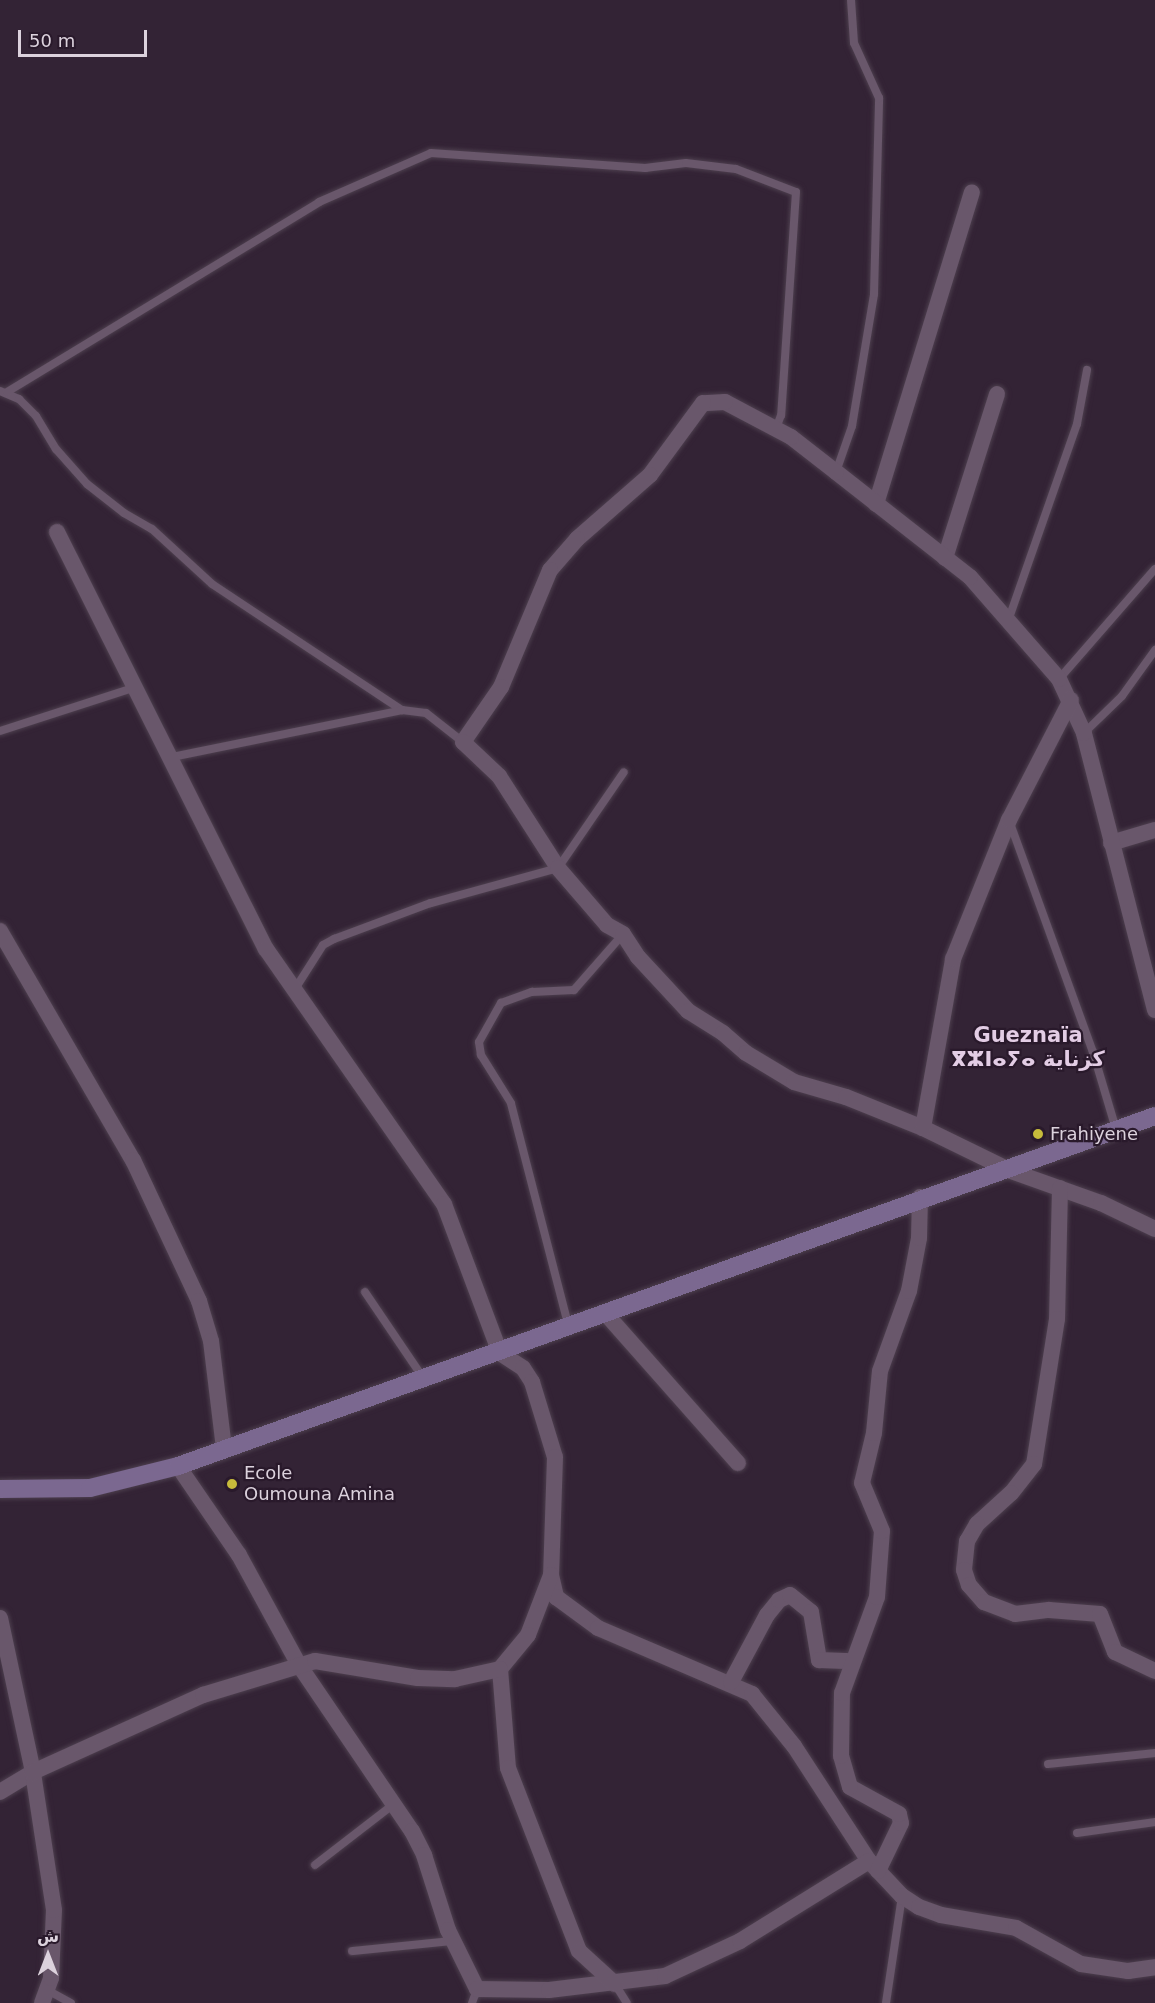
<!DOCTYPE html>
<meta charset="utf-8">
<style>
body{margin:0}
#map{position:relative;width:1155px;height:2003px;overflow:hidden;background:#332335;font-family:"DejaVu Sans","Noto Naskh Arabic","Noto Sans Tifinagh",sans-serif}
div>[style]{position:absolute}
.roads{filter:drop-shadow(0 0 2px #4d3f4e) drop-shadow(0 0 2px #4d3f4e)}
.lane>*{height:8px;margin:-4px;padding:0 4px;transform-origin:4px;border-radius:4px;background:#69576b}
.street>*{height:16px;margin:-8px;padding:0 8px;transform-origin:8px;border-radius:8px;background:#69576b}
.secondary>*{height:18px;margin:-9px;padding:0 9px;transform-origin:9px;border-radius:9px;background:#7b6890}
.dots>*{width:16px;height:16px;translate:-50% -50%;box-sizing:border-box;border:3px solid #29192b;border-radius:50%}
span{translate:-50% -50%;white-space:nowrap;text-align:center;line-height:1.15;-webkit-text-stroke:4.5px #29192b;paint-order:stroke}
.poi-label{font-size:18px;color:#dcd2dd}
.left{translate:0 -50%;text-align:left}
.quarter-label{font-size:21px;color:#e3cde5;font-weight:700}
.north{position:absolute;left:18px;top:1925px;width:60px;height:60px;-webkit-text-stroke:4px #29192b;paint-order:stroke;rotate:0deg;font-size:16px;font-weight:700;line-height:24px;text-align:center;color:#dcd2dd}
.north::after{content:'';display:block;margin:auto;width:21px;height:27px;background:#dcd2dd;clip-path:polygon(50% 0,100% 100%,50% 72%,0 100%)}
.scale{position:absolute;left:18px;top:30px;width:129px;height:27px;box-sizing:border-box;border:3px solid #dcd2dd;border-top:0;padding-left:8px;font-size:18px;line-height:21px;white-space:nowrap;color:#dcd2dd;-webkit-text-stroke:4px #29192b;paint-order:stroke}
</style>
<div id="map">
<div class="roads">
<div class="lane">
<i style="left:0;top:391px;width:21px;rotate:23deg"></i>
<i style="left:19px;top:399px;width:24px;rotate:45deg"></i>
<i style="left:36px;top:416px;width:39px;rotate:59deg"></i>
<i style="left:56px;top:449px;width:47px;rotate:48.5deg"></i>
<i style="left:87px;top:484px;width:47px;rotate:38.1deg"></i>
<i style="left:124px;top:513px;width:32px;rotate:30deg"></i>
<i style="left:152px;top:529px;width:81px;rotate:42.5deg"></i>
<i style="left:212px;top:584px;width:228px;rotate:33.6deg"></i>
<i style="left:402px;top:710px;width:24px;rotate:7deg"></i>
<i style="left:426px;top:713px;width:47px;rotate:38.1deg"></i>
<i style="left:7px;top:392px;width:365px;rotate:-31.3deg"></i>
<i style="left:319px;top:202px;width:122px;rotate:-23.6deg"></i>
<i style="left:431px;top:153px;width:215px;rotate:4deg"></i>
<i style="left:645px;top:168px;width:41px;rotate:-7deg"></i>
<i style="left:686px;top:163px;width:50px;rotate:6.8deg"></i>
<i style="left:736px;top:169px;width:64px;rotate:21deg"></i>
<i style="left:796px;top:192px;width:224px;rotate:93.8deg"></i>
<i style="left:781px;top:415px;width:15px;rotate:110deg"></i>
<i style="left:836px;top:472px;width:49px;rotate:-70.8deg"></i>
<i style="left:852px;top:426px;width:134px;rotate:-80.5deg"></i>
<i style="left:874px;top:294px;width:196px;rotate:-88.5deg"></i>
<i style="left:879px;top:98px;width:60px;rotate:-114.4deg"></i>
<i style="left:854px;top:43px;width:43px;rotate:-94deg"></i>
<i style="left:1008px;top:621px;width:209px;rotate:-70.7deg"></i>
<i style="left:1077px;top:424px;width:55px;rotate:-79.5deg"></i>
<i style="left:1059px;top:679px;width:146px;rotate:-48.9deg"></i>
<i style="left:0;top:731px;width:143px;rotate:-17.9deg"></i>
<i style="left:1084px;top:733px;width:53px;rotate:-44.2deg"></i>
<i style="left:1122px;top:696px;width:57px;rotate:-54.3deg"></i>
<i style="left:172px;top:757px;width:235px;rotate:-11.5deg"></i>
<i style="left:1010px;top:823px;width:244px;rotate:70.1deg"></i>
<i style="left:1093px;top:1052px;width:80px;rotate:73.4deg"></i>
<i style="left:295px;top:989px;width:52px;rotate:-57.5deg"></i>
<i style="left:323px;top:945px;width:13px;rotate:-29deg"></i>
<i style="left:334px;top:939px;width:103px;rotate:-20.4deg"></i>
<i style="left:431px;top:903px;width:132px;rotate:-15.4deg"></i>
<i style="left:558px;top:868px;width:116px;rotate:-55.5deg"></i>
<i style="left:365px;top:1292px;width:105px;rotate:55.9deg"></i>
<i style="left:568px;top:1324px;width:228px;rotate:-104.5deg"></i>
<i style="left:511px;top:1103px;width:57px;rotate:-122deg"></i>
<i style="left:481px;top:1055px;width:13px;rotate:-99deg"></i>
<i style="left:479px;top:1042px;width:45px;rotate:-60.6deg"></i>
<i style="left:501px;top:1003px;width:33px;rotate:-20deg"></i>
<i style="left:532px;top:992px;width:42px;rotate:-2.7deg"></i>
<i style="left:574px;top:990px;width:74px;rotate:-48.8deg"></i>
<i style="left:1048px;top:1764px;width:108px;rotate:-5.9deg"></i>
<i style="left:1077px;top:1833px;width:79px;rotate:-8deg"></i>
<i style="left:315px;top:1865px;width:100px;rotate:-37.7deg"></i>
<i style="left:352px;top:1951px;width:101px;rotate:-5.7deg"></i>
<i style="left:615px;top:1984px;width:22px;rotate:58deg"></i>
<i style="left:49px;top:1991px;width:25px;rotate:29deg"></i>
<i style="left:472px;top:2003px;width:15px;rotate:-70deg"></i>
<i style="left:886px;top:2003px;width:108px;rotate:-81.5deg"></i>
</div>
<div class="street">
<i style="left:876px;top:504px;width:326px;rotate:-72.9deg"></i>
<i style="left:57px;top:532px;width:466px;rotate:63.4deg"></i>
<i style="left:266px;top:949px;width:311px;rotate:55.1deg"></i>
<i style="left:444px;top:1204px;width:159px;rotate:69.4deg"></i>
<i style="left:500px;top:1353px;width:27px;rotate:33deg"></i>
<i style="left:523px;top:1368px;width:17px;rotate:57deg"></i>
<i style="left:532px;top:1382px;width:78px;rotate:73deg"></i>
<i style="left:555px;top:1457px;width:118px;rotate:91.9deg"></i>
<i style="left:551px;top:1575px;width:23px;rotate:77deg"></i>
<i style="left:556px;top:1597px;width:52px;rotate:36.4deg"></i>
<i style="left:598px;top:1628px;width:168px;rotate:23.2deg"></i>
<i style="left:752px;top:1694px;width:67px;rotate:51.1deg"></i>
<i style="left:794px;top:1746px;width:137px;rotate:56.9deg"></i>
<i style="left:869px;top:1861px;width:48px;rotate:46.7deg"></i>
<i style="left:902px;top:1896px;width:20px;rotate:33deg"></i>
<i style="left:919px;top:1907px;width:23px;rotate:20deg"></i>
<i style="left:941px;top:1915px;width:76px;rotate:9.8deg"></i>
<i style="left:1016px;top:1928px;width:74px;rotate:29deg"></i>
<i style="left:1081px;top:1964px;width:48px;rotate:8.5deg"></i>
<i style="left:1128px;top:1971px;width:27px;rotate:-8deg"></i>
<i style="left:945px;top:558px;width:172px;rotate:-72.4deg"></i>
<i style="left:1111px;top:843px;width:46px;rotate:-16.5deg"></i>
<i style="left:0;top:931px;width:265px;rotate:59.9deg"></i>
<i style="left:133px;top:1160px;width:156px;rotate:64.9deg"></i>
<i style="left:199px;top:1301px;width:42px;rotate:73.3deg"></i>
<i style="left:211px;top:1341px;width:109px;rotate:83.1deg"></i>
<i style="left:1155px;top:1010px;width:286px;rotate:-104.4deg"></i>
<i style="left:1084px;top:733px;width:60px;rotate:-114.8deg"></i>
<i style="left:1059px;top:679px;width:135px;rotate:-131.1deg"></i>
<i style="left:970px;top:577px;width:170px;rotate:-141.9deg"></i>
<i style="left:836px;top:472px;width:57px;rotate:-142.1deg"></i>
<i style="left:791px;top:437px;width:75px;rotate:-152.1deg"></i>
<i style="left:725px;top:402px;width:22px;rotate:177deg"></i>
<i style="left:703px;top:403px;width:89px;rotate:126.4deg"></i>
<i style="left:650px;top:475px;width:97px;rotate:138.8deg"></i>
<i style="left:577px;top:539px;width:41px;rotate:131.1deg"></i>
<i style="left:550px;top:570px;width:127px;rotate:112.7deg"></i>
<i style="left:501px;top:687px;width:67px;rotate:124.6deg"></i>
<i style="left:463px;top:742px;width:50px;rotate:43.4deg"></i>
<i style="left:499px;top:776px;width:109px;rotate:57.3deg"></i>
<i style="left:558px;top:868px;width:75px;rotate:49.3deg"></i>
<i style="left:607px;top:925px;width:18px;rotate:29deg"></i>
<i style="left:623px;top:934px;width:27px;rotate:57deg"></i>
<i style="left:638px;top:957px;width:74px;rotate:47.2deg"></i>
<i style="left:688px;top:1011px;width:41px;rotate:32.2deg"></i>
<i style="left:723px;top:1033px;width:30px;rotate:41deg"></i>
<i style="left:746px;top:1053px;width:56px;rotate:31.1deg"></i>
<i style="left:794px;top:1082px;width:54px;rotate:16.1deg"></i>
<i style="left:846px;top:1097px;width:83px;rotate:21.9deg"></i>
<i style="left:923px;top:1128px;width:98px;rotate:26deg"></i>
<i style="left:1011px;top:1171px;width:96px;rotate:19.6deg"></i>
<i style="left:1101px;top:1203px;width:60px;rotate:25.7deg"></i>
<i style="left:923px;top:1128px;width:172px;rotate:-79.9deg"></i>
<i style="left:953px;top:959px;width:150px;rotate:-68.1deg"></i>
<i style="left:1009px;top:820px;width:135px;rotate:-62.7deg"></i>
<i style="left:1060px;top:1188px;width:131px;rotate:91.3deg"></i>
<i style="left:1057px;top:1319px;width:147px;rotate:99deg"></i>
<i style="left:1034px;top:1464px;width:37px;rotate:128deg"></i>
<i style="left:1011px;top:1493px;width:46px;rotate:137.6deg"></i>
<i style="left:977px;top:1524px;width:20px;rotate:120deg"></i>
<i style="left:967px;top:1541px;width:29px;rotate:96deg"></i>
<i style="left:964px;top:1570px;width:16px;rotate:72deg"></i>
<i style="left:969px;top:1585px;width:23px;rotate:49deg"></i>
<i style="left:984px;top:1602px;width:33px;rotate:21deg"></i>
<i style="left:1015px;top:1614px;width:34px;rotate:-7deg"></i>
<i style="left:1049px;top:1610px;width:51px;rotate:4.5deg"></i>
<i style="left:1100px;top:1614px;width:41px;rotate:68.5deg"></i>
<i style="left:1115px;top:1652px;width:44px;rotate:25.4deg"></i>
<i style="left:606px;top:1314px;width:199px;rotate:48.5deg"></i>
<i style="left:178px;top:1466px;width:108px;rotate:55.6deg"></i>
<i style="left:239px;top:1555px;width:125px;rotate:61.4deg"></i>
<i style="left:299px;top:1665px;width:201px;rotate:55.8deg"></i>
<i style="left:412px;top:1831px;width:27px;rotate:63deg"></i>
<i style="left:424px;top:1855px;width:79px;rotate:72.3deg"></i>
<i style="left:448px;top:1930px;width:66px;rotate:63.8deg"></i>
<i style="left:477px;top:1989px;width:72px;rotate:0.8deg"></i>
<i style="left:549px;top:1990px;width:117px;rotate:-6.9deg"></i>
<i style="left:665px;top:1976px;width:83px;rotate:-25deg"></i>
<i style="left:740px;top:1941px;width:152px;rotate:-31.8deg"></i>
<i style="left:551px;top:1575px;width:64px;rotate:111deg"></i>
<i style="left:528px;top:1635px;width:44px;rotate:129.5deg"></i>
<i style="left:500px;top:1669px;width:99px;rotate:85.4deg"></i>
<i style="left:508px;top:1768px;width:196px;rotate:68.8deg"></i>
<i style="left:579px;top:1951px;width:49px;rotate:42.5deg"></i>
<i style="left:0;top:1618px;width:157px;rotate:77.9deg"></i>
<i style="left:33px;top:1772px;width:39px;rotate:149deg"></i>
<i style="left:731px;top:1682px;width:76px;rotate:-61.8deg"></i>
<i style="left:767px;top:1615px;width:19px;rotate:-51deg"></i>
<i style="left:779px;top:1600px;width:12px;rotate:-24deg"></i>
<i style="left:790px;top:1595px;width:27px;rotate:39deg"></i>
<i style="left:811px;top:1612px;width:49px;rotate:80.5deg"></i>
<i style="left:819px;top:1660px;width:33px;rotate:2deg"></i>
<i style="left:878px;top:1871px;width:53px;rotate:-64.4deg"></i>
<i style="left:901px;top:1823px;width:9px;rotate:-103deg"></i>
<i style="left:899px;top:1814px;width:56px;rotate:-151.1deg"></i>
<i style="left:850px;top:1787px;width:32px;rotate:-106deg"></i>
<i style="left:841px;top:1756px;width:63px;rotate:-89.1deg"></i>
<i style="left:842px;top:1693px;width:102px;rotate:-70deg"></i>
<i style="left:877px;top:1597px;width:66px;rotate:-85.7deg"></i>
<i style="left:882px;top:1531px;width:52px;rotate:-112.6deg"></i>
<i style="left:862px;top:1483px;width:51px;rotate:-76.5deg"></i>
<i style="left:874px;top:1433px;width:62px;rotate:-84.5deg"></i>
<i style="left:880px;top:1371px;width:85px;rotate:-70.1deg"></i>
<i style="left:909px;top:1291px;width:54px;rotate:-79.3deg"></i>
<i style="left:919px;top:1238px;width:41px;rotate:-88.6deg"></i>
<i style="left:42px;top:2003px;width:27px;rotate:-70deg"></i>
<i style="left:51px;top:1978px;width:68px;rotate:-87.5deg"></i>
<i style="left:54px;top:1910px;width:140px;rotate:-98.7deg"></i>
<i style="left:33px;top:1772px;width:187px;rotate:-24.4deg"></i>
<i style="left:203px;top:1695px;width:117px;rotate:-16.9deg"></i>
<i style="left:315px;top:1661px;width:104px;rotate:9.4deg"></i>
<i style="left:418px;top:1678px;width:37px;rotate:2deg"></i>
<i style="left:455px;top:1679px;width:46px;rotate:-12.5deg"></i>
</div>
<div class="secondary">
<i style="left:0;top:1489px;width:90px;rotate:-0.6deg"></i>
<i style="left:90px;top:1488px;width:91px;rotate:-14deg"></i>
<i style="left:178px;top:1466px;width:1038px;rotate:-19.71deg"></i>
</div>
</div>
<div class="dots">
<i style="left:1038px;top:1134px;background:#c7bb3b"></i>
<i style="left:232px;top:1484px;background:#c7bb3b"></i>
</div>
<div class="poi-label">
<span class="left" style="left:1050px;top:1134px">Frahiyene</span>
<span class="left" style="left:244px;top:1484px">Ecole<br>Oumouna Amina</span>
</div>
<div class="quarter-label">
<span style="left:1028px;top:1047px">Gueznaïa<br>ⴳⵣⵏⴰⵢⴰ كزناية</span>
</div>
<div class="north">ش</div>
<div class="scale">50 m</div>
</div>
